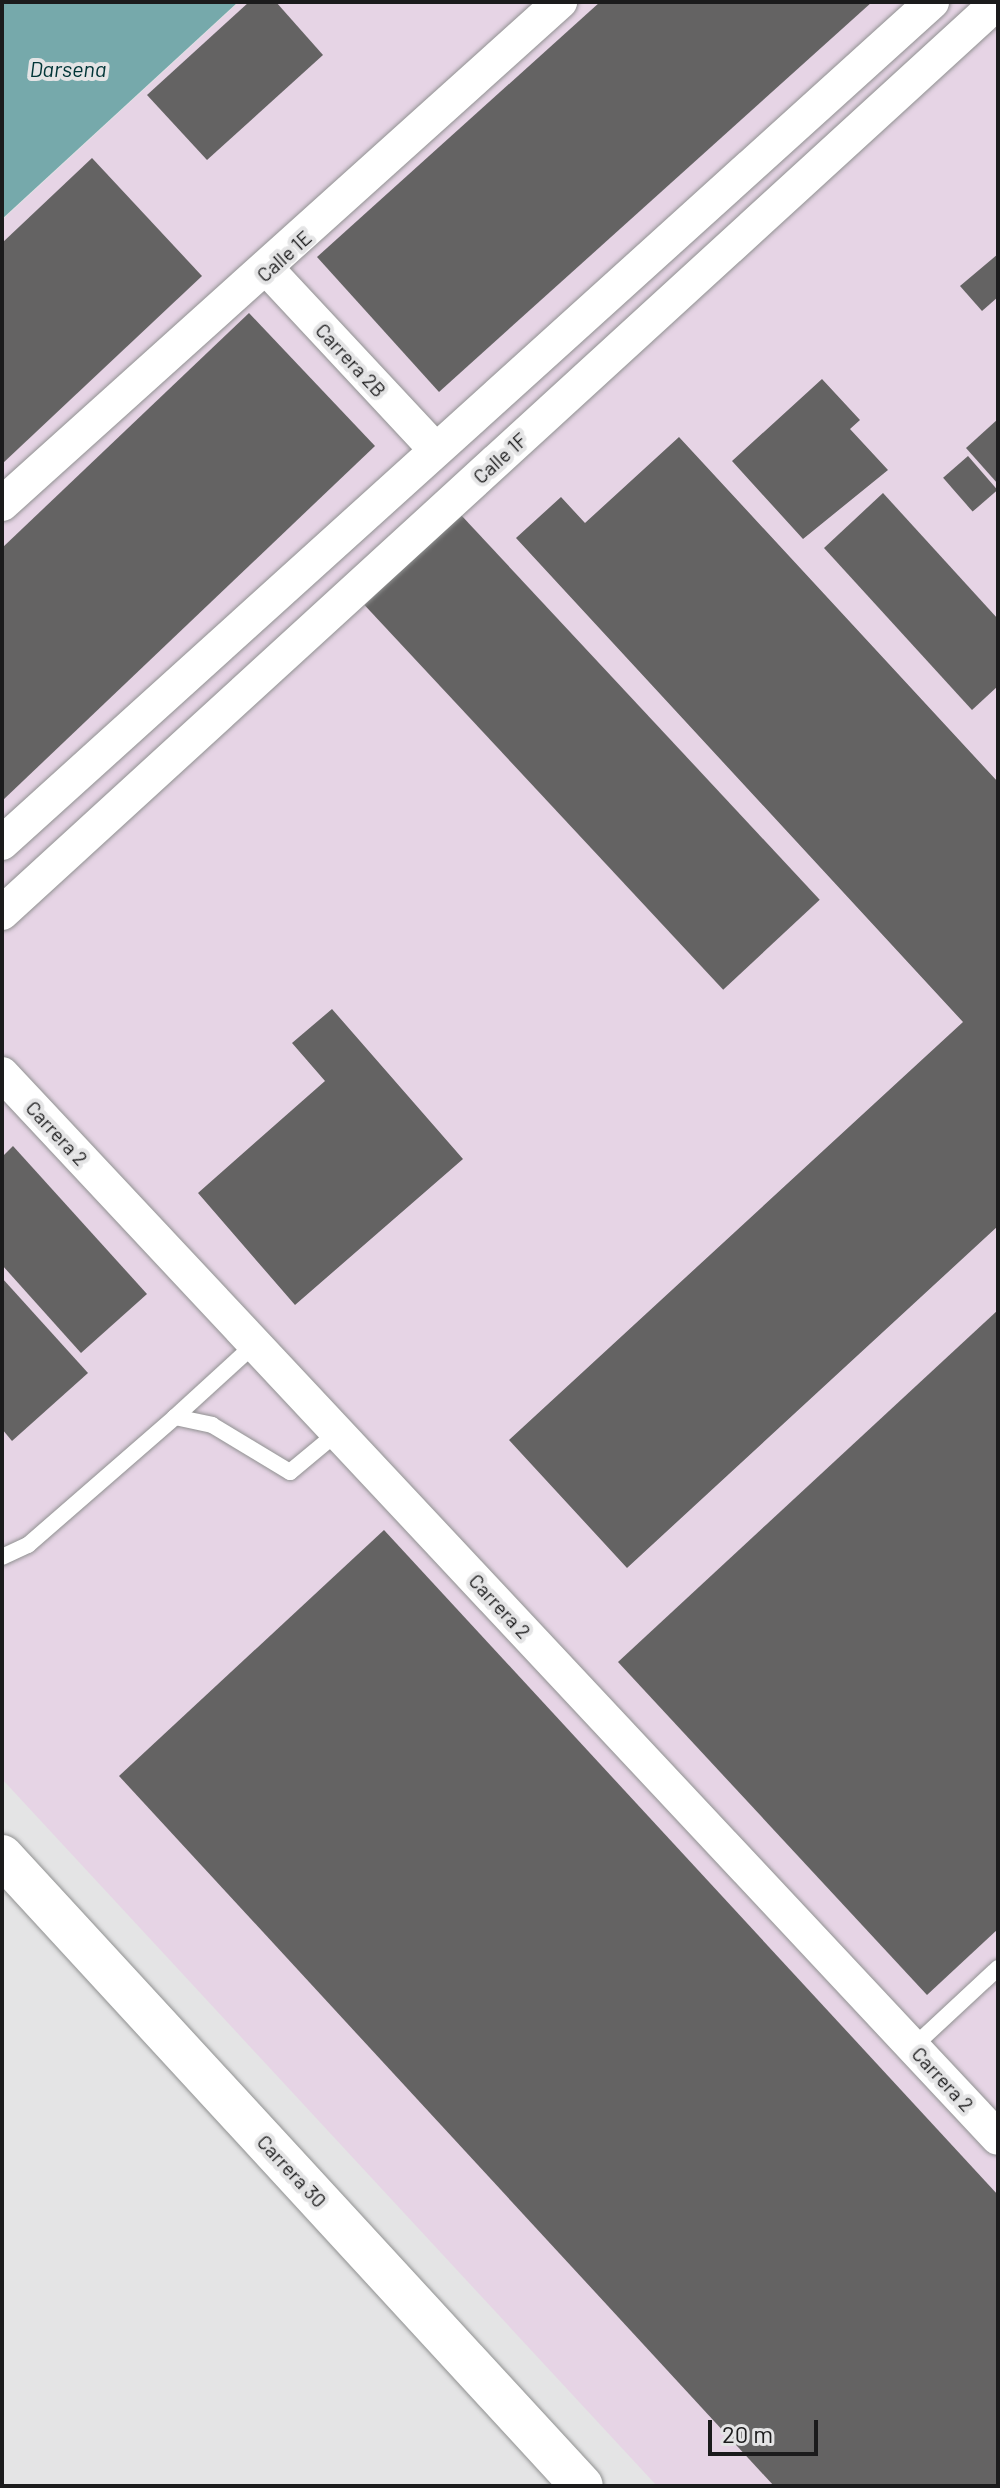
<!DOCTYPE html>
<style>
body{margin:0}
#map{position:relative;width:1000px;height:2488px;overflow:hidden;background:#e4e4e5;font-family:Barlow,sans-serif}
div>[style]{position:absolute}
.industrial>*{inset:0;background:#e6d4e5}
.water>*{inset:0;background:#76a9ab}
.building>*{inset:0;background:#646363;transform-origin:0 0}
.roads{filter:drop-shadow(0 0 2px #909191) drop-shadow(0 0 2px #909191)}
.service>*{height:16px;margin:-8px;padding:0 8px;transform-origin:8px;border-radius:8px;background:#fff}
.minor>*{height:34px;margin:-17px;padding:0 17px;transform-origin:17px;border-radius:17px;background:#fff}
.tertiary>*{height:42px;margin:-21px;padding:0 21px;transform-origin:21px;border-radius:21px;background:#fff}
span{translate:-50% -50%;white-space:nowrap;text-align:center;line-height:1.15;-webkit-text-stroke:8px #e4e4e5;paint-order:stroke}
.street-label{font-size:20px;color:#1b1b1c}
.water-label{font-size:22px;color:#013537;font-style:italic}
.frame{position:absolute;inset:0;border:4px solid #1b1b1c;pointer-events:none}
.scale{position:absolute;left:708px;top:2420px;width:110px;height:36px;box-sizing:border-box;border:4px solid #1b1b1c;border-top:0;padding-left:10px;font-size:24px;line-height:28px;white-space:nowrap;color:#1b1b1c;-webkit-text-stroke:6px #e4e4e5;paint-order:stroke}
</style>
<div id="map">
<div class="industrial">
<i style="clip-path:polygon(239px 2px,998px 2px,998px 2486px,657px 2486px,2px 1779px,2px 220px)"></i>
</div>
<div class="water">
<i style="clip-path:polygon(2px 2px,238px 2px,2px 219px)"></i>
</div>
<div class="building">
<i style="clip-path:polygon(249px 2px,276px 2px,323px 55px,207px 160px,147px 95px)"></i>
<i style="clip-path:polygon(600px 2px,872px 2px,439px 392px,317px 257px)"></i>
<i style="clip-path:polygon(92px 158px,202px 276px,2px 464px,2px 243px)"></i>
<i style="clip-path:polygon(998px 254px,998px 297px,982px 311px,960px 286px)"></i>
<i style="clip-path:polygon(249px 313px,375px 446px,2px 801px,2px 548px)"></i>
<i style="clip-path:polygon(822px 379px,860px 420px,850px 429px,888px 470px,803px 539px,732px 461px)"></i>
<i style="clip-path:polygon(998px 419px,998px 484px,966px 448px)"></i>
<i style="clip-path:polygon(679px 437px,998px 782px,998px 1226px,627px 1568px,509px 1440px,963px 1022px,516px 538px,561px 497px,585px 523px)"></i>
<i style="left:968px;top:456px;width:45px;height:33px;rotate:49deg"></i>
<i style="clip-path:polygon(883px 493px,998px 619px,998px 686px,972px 710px,824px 548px)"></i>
<i style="left:461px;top:515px;width:526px;height:132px;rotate:47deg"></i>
<i style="clip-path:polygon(332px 1009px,463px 1159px,295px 1305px,198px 1193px,325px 1081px,292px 1043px)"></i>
<i style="clip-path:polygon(13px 1146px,147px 1294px,81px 1353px,2px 1265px,2px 1157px)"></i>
<i style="clip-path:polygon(2px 1278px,88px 1373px,12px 1441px,2px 1429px)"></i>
<i style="clip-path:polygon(998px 1310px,998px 1929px,927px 1995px,618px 1662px)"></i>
<i style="clip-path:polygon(384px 1530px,998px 2195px,998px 2486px,774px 2486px,119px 1776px)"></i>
</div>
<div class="roads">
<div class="service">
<i style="left:175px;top:1417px;width:108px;rotate:-42.4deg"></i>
<i style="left:2px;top:1557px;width:29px;rotate:-25deg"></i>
<i style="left:28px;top:1545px;width:195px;rotate:-41deg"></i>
<i style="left:175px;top:1417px;width:38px;rotate:12deg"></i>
<i style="left:212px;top:1425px;width:91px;rotate:31.1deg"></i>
<i style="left:290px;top:1472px;width:62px;rotate:-39.8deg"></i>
<i style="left:913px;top:2047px;width:116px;rotate:-42.9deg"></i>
</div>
<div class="minor">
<i style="left:269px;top:271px;width:242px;rotate:47deg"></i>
<i style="left:2px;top:504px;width:751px;rotate:-41.98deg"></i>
<i style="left:2px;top:843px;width:1254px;rotate:-42.12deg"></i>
<i style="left:2px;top:913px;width:1350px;rotate:-42.45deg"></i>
<i style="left:2px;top:1074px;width:1457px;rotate:46.89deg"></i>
</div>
<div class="tertiary">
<i style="left:2px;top:1856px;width:856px;rotate:47.37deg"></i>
</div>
</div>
<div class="street-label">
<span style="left:284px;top:256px;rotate:-42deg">Calle 1E</span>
<span style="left:351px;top:360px;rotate:47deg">Carrera 2B</span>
<span style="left:500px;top:458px;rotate:-42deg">Calle 1F</span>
<span style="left:57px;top:1133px;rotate:47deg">Carrera 2</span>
<span style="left:500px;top:1606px;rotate:47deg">Carrera 2</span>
<span style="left:943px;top:2079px;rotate:47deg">Carrera 2</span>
<span style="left:292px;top:2171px;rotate:47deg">Carrera 30</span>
</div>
<div class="water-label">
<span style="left:68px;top:69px">Darsena</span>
</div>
<div class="frame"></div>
<div class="scale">20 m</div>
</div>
